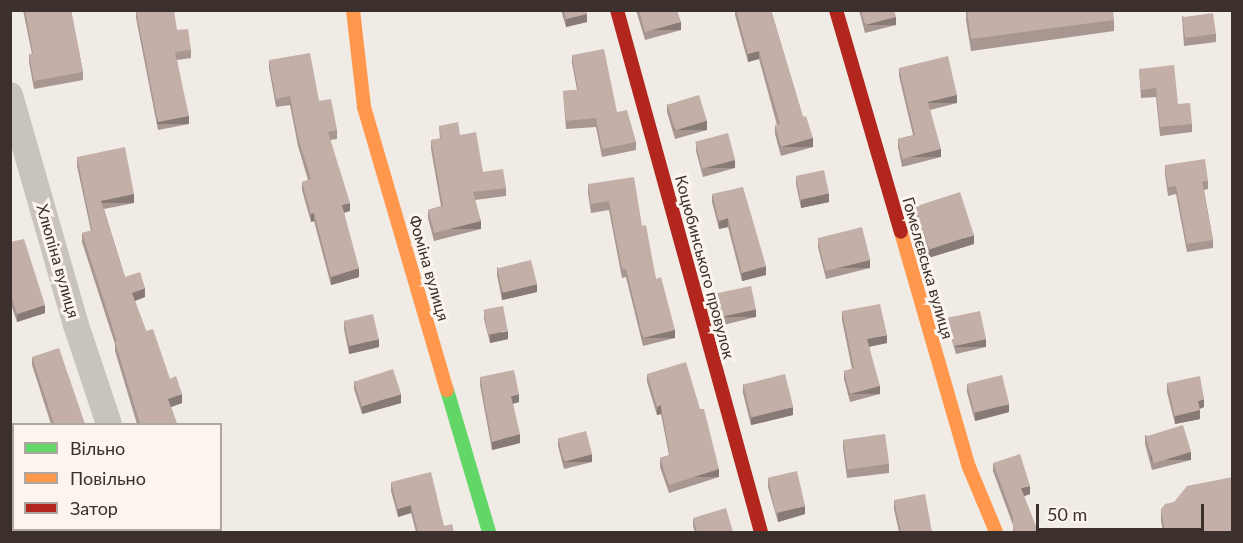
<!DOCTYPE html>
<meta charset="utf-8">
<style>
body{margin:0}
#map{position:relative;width:1243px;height:543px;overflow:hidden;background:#f0ebe5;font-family:Lato,sans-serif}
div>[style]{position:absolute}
.street>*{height:26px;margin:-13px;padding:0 13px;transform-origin:13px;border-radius:13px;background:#c9c3be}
.fast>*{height:14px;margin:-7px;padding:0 7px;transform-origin:7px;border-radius:7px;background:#63d668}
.slow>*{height:14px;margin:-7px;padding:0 7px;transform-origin:7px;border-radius:7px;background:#ff974d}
.jam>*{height:14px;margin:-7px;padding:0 7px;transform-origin:7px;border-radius:7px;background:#b3261e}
.wall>*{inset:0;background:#a89690}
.shaded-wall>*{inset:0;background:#887a75;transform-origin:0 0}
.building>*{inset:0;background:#c3afa7;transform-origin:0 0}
span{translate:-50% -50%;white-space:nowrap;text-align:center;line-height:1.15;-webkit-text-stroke:6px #fbf5ee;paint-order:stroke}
.street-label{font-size:16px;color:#3b302b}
.frame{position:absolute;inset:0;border:12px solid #3b302b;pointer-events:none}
.legend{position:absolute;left:12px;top:423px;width:210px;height:108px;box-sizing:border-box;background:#fbf5ee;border:2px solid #aea6a0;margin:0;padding:8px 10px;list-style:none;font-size:18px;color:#3b302b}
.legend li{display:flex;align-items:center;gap:12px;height:30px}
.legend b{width:30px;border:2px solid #aea6a0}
.scale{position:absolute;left:1036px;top:504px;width:168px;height:27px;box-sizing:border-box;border:3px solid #3b302b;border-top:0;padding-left:8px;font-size:18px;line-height:21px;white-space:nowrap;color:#3b302b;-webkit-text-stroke:4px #fbf5ee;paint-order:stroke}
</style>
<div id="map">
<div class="street">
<i style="left:10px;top:95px;width:239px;rotate:74deg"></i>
<i style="left:76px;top:325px;width:104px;rotate:71.6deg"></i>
<i style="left:144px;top:530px;width:2px;rotate:63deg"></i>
</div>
<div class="fast">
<i style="left:447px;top:390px;width:148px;rotate:73.5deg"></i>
</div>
<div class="slow">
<i style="left:353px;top:10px;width:98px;rotate:83.5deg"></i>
<i style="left:364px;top:107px;width:295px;rotate:73.7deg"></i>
<i style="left:901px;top:232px;width:245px;rotate:73.9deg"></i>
<i style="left:969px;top:467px;width:70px;rotate:67.4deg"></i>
</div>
<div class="jam">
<i style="left:617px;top:10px;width:541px;rotate:74.58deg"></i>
<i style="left:836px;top:10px;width:231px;rotate:73.7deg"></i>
</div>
<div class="wall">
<i style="clip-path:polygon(23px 10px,71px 10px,83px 72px,83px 80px,34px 89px,29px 62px,29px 54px,32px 54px)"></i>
<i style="clip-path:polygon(136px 10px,177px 30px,191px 50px,191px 58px,177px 60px,189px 124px,158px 130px,136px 18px)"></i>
<i style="clip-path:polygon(561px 10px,586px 10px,587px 22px,566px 27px)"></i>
<i style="clip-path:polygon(636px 10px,677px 10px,681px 30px,645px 40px)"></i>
<i style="clip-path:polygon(735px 10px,771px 10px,803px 117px,813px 147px,781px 156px,775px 134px,775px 125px,777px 125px,759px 59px,748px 62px,735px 15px)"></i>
<i style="clip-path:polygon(859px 10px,894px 10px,896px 25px,865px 33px)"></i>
<i style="clip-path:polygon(966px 10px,1114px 20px,1114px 31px,971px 51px,966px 20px)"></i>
<i style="clip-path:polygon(1182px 16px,1216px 34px,1216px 42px,1184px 46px)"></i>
<i style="clip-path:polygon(572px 55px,617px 112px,636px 142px,636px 150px,602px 157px,596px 127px,566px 129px,563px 91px,577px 90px,572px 63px)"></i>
<i style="clip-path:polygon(269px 60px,319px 101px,337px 130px,337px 139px,330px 140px,350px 211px,344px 213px,359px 277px,331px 285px,314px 221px,311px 222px,302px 190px,302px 182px,308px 180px,298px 146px,290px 105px,276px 107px,269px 68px)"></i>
<i style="clip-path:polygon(899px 68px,957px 103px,930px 110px,941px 157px,902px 167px,898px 147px,898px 139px,913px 135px,899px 76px)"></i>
<i style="clip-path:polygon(1139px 69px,1178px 104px,1192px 124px,1192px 132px,1160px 136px,1156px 97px,1141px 98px)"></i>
<i style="clip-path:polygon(667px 104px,707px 130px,675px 139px,667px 112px)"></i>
<i style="clip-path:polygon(439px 126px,460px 135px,483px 172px,506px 188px,506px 196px,475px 200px,481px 229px,434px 241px,428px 218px,428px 210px,441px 206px,431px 149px,431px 140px,440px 139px)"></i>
<i style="clip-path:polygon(696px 143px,735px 168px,703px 177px,696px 151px)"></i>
<i style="clip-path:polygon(77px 157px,134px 203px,104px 209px,125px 277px,145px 297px,135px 301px,146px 331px,182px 403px,171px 407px,177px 424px,137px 424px,115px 351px,115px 344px,82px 242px,82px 233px,91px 231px,77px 166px)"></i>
<i style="clip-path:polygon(1165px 165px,1208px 181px,1208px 189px,1204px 190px,1213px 240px,1213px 248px,1187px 252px,1176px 194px,1168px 196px,1165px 174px)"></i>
<i style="clip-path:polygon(796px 176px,829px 202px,801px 208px,796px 184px)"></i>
<i style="clip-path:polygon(588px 184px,642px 226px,656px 279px,675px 338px,643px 346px,626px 277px,622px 278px,609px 210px,591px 213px,588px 193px)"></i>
<i style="clip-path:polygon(712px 194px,766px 275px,742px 281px,728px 227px,719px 229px,712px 202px)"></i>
<i style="clip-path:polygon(915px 206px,974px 244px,928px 258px,915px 214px)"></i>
<i style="clip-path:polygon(818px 239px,870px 268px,826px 279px,818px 247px)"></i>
<i style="clip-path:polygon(10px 242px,45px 313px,17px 322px,10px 301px)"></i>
<i style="clip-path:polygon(497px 267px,537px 292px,502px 300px,497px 275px)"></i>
<i style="clip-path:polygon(717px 294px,756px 317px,723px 325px,717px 303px)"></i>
<i style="clip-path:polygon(484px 311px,508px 339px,490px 343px,484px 319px)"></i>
<i style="clip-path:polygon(842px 311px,887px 343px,869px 347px,880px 394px,850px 402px,844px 379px,844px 371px,852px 369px,842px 320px)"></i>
<i style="clip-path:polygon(948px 319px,986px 347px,956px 354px,948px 327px)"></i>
<i style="clip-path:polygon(344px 321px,379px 347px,349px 354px,344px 329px)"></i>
<i style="clip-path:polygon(32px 357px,85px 424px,51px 424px,32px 365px)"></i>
<i style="clip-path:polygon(647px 374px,719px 477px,669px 493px,660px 467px,660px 458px,669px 455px,661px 414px,657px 415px,647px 382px)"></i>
<i style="clip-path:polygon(480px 377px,519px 402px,513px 404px,520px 443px,492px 450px,480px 385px)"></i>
<i style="clip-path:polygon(354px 381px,401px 403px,362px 414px,354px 389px)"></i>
<i style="clip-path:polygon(1167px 383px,1204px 407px,1200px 409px,1200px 419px,1175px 424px,1167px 392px)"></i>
<i style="clip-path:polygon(743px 384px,793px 415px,751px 425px,743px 393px)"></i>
<i style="clip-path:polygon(967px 384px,1009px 412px,975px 421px,967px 392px)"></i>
<i style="clip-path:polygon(1145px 435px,1191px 460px,1152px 470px,1145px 444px)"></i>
<i style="clip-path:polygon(558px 438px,592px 462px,564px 469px,558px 446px)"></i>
<i style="clip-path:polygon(843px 440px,889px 464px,889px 473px,847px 478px,843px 448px)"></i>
<i style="clip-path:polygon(993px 463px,1030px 494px,1024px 496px,1038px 532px,1013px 532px,1013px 525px,993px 471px)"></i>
<i style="clip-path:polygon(768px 478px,805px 514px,778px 522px,768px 487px)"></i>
<i style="clip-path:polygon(391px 482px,444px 526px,454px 532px,416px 532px,411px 513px,398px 517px,391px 491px)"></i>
<i style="clip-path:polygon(894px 500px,932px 532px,899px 532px,894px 509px)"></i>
<i style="clip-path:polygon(1174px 502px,1233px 532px,1163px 532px,1161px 521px,1161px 509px)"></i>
<i style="clip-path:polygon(693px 518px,733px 532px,695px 532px,693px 526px)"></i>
</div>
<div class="shaded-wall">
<i style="clip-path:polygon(587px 14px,587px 22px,566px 27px,566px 19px)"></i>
<i style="left:896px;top:17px;width:8px;height:32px;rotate:90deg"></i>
<i style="left:681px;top:22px;width:8px;height:37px;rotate:90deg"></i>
<i style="clip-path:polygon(759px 51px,759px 59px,748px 62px,748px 54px)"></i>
<i style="left:957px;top:95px;width:8px;height:30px;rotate:90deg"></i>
<i style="left:189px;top:116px;width:8px;height:32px;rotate:90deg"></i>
<i style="left:707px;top:121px;width:9px;height:33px;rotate:90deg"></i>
<i style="left:813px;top:138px;width:9px;height:33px;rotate:90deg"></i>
<i style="left:941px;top:149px;width:8px;height:40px;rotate:90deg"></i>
<i style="left:735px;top:160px;width:8px;height:33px;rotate:90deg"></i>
<i style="clip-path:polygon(829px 193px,829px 202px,801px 208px,801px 200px)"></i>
<i style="left:134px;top:194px;width:9px;height:34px;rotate:90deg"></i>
<i style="clip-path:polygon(350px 203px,350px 211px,342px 213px,342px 205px)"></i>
<i style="clip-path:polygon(314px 213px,314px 221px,311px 222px,311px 214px)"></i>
<i style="clip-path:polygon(728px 218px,728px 227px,719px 229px,719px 221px)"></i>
<i style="left:481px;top:221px;width:8px;height:49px;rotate:90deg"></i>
<i style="clip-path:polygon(974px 235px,974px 244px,928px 258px,928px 250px)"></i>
<i style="left:870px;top:260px;width:8px;height:45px;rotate:90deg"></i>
<i style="clip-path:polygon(766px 266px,766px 275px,742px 281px,742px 273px)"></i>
<i style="clip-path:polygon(359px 268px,359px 277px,331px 285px,331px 277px)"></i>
<i style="clip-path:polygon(537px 284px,537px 292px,502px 300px,502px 291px)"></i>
<i style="clip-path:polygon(145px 288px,145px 297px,132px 302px,132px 293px)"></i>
<i style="clip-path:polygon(45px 305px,45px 313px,17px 322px,17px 314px)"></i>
<i style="left:756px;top:309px;width:8px;height:34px;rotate:90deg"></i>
<i style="left:675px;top:330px;width:8px;height:33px;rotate:90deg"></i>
<i style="clip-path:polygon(508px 331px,508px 339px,490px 343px,490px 335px)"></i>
<i style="clip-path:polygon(887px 335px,887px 343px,867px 347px,867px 339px)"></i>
<i style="clip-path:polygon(379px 339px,379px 347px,349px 354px,349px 345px)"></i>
<i style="left:986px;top:339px;width:8px;height:31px;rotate:90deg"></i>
<i style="left:880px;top:386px;width:8px;height:31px;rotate:90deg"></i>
<i style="clip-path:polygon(182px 394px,182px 403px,168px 408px,168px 399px)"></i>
<i style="clip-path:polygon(401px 394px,401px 403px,362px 414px,362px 406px)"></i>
<i style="clip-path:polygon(519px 394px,519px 402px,511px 404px,511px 396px)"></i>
<i style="clip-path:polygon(1204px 399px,1204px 407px,1198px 409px,1198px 401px)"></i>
<i style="clip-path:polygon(1009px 404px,1009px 412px,975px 421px,975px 412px)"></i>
<i style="clip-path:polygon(661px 405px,661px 414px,657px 415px,657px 407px)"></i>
<i style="clip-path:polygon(793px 407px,793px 415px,751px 425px,751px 416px)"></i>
<i style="clip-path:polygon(1200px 410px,1200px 419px,1175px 424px,1175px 416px)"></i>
<i style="clip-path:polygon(520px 434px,520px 443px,492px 450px,492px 442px)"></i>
<i style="left:1191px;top:452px;width:8px;height:40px;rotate:90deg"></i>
<i style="left:592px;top:454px;width:8px;height:29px;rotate:90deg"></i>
<i style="left:719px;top:469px;width:8px;height:52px;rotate:90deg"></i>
<i style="clip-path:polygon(1030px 486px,1030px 494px,1021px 497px,1021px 488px)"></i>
<i style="clip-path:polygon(411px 505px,411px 513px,398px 517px,398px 509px)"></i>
<i style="clip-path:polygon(805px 506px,805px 514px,778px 522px,778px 513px)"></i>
</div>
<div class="building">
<i style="clip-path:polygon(25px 10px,71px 10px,83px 72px,34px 81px,29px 54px,33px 53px)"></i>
<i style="clip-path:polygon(136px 10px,174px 10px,177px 30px,188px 29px,191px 50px,175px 52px,189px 116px,158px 122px)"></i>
<i style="clip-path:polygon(564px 10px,586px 10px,587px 14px,566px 19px)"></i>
<i style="clip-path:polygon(639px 10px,677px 10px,681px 22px,645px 32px)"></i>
<i style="clip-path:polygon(736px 10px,771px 10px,803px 117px,806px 116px,813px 138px,781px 147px,775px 125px,780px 124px,759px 51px,748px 54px)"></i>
<i style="clip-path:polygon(861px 10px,894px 10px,896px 17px,865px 25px)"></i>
<i style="clip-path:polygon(967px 10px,1113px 10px,1114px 20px,971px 39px)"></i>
<i style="left:1213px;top:13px;width:21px;height:31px;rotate:82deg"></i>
<i style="clip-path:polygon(604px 49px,617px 112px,627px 110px,636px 142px,602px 149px,596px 118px,566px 121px,563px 91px,578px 90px,572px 55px)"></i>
<i style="clip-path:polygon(310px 53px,319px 101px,331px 99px,337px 130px,328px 132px,350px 203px,342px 205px,359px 268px,331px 277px,314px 213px,311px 214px,302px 182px,311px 179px,298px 138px,290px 96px,276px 99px,269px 60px)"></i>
<i style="clip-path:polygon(948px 56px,957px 95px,928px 102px,941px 149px,902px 159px,898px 139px,915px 135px,899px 68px)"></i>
<i style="clip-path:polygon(1174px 65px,1178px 104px,1190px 103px,1192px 124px,1160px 127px,1156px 88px,1141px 90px,1139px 69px)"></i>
<i style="left:699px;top:95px;width:27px;height:33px;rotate:73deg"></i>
<i style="clip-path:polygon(458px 122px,460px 135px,476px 132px,483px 172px,503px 169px,506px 188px,473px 192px,481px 221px,434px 233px,428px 210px,443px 206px,431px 140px,441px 138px,439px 126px)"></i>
<i style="left:728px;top:133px;width:28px;height:34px;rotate:75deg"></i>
<i style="clip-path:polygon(125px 147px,134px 194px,101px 201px,125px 277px,140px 272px,145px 288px,132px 293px,146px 331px,153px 329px,170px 379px,176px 376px,182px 394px,168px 399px,177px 424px,140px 424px,115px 342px,117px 341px,82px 233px,92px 230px,77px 157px)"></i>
<i style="clip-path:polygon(1205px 159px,1208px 181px,1202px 182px,1213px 240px,1187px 244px,1176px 186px,1168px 187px,1165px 165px)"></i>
<i style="left:824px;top:170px;width:24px;height:29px;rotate:78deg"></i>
<i style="clip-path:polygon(634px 177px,642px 226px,646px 225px,656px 279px,661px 277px,675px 330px,643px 338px,626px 269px,622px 269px,609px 201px,591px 204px,588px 184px)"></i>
<i style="clip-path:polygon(743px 187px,766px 266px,742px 273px,728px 218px,719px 221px,712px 194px)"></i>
<i style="left:960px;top:192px;width:45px;height:47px;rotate:72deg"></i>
<i style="left:862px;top:227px;width:34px;height:46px;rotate:76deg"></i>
<i style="clip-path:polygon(24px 239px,45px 305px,17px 314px,10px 292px,10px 242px)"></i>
<i style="left:531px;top:260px;width:25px;height:35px;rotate:76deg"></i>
<i style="left:751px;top:286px;width:24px;height:35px;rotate:78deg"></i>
<i style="clip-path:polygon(880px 304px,887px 335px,867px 339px,880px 386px,850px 394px,844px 371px,854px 368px,842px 311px)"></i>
<i style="left:503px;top:306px;width:25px;height:20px;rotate:79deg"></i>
<i style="left:980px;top:311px;width:29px;height:33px;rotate:78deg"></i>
<i style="left:373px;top:314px;width:26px;height:30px;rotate:77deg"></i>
<i style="clip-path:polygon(59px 348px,85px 424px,54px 424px,32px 357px)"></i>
<i style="clip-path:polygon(686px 362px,700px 409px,704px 409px,719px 469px,669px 485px,660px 458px,670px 455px,661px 405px,657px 407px,647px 374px)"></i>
<i style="left:393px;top:369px;width:26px;height:41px;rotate:72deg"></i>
<i style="clip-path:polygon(514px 370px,519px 394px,511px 396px,520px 434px,492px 442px,480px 377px)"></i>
<i style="left:785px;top:374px;width:34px;height:43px;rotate:76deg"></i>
<i style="left:1002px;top:375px;width:30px;height:36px;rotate:76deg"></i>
<i style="clip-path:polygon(1200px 376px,1204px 399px,1198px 401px,1200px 410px,1175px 416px,1167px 383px)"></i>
<i style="left:1183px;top:425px;width:28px;height:39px;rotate:73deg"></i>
<i style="left:586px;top:431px;width:24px;height:29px;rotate:75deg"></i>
<i style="left:885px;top:434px;width:30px;height:42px;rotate:82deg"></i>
<i style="clip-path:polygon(1020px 454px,1030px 486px,1021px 488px,1038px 532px,1015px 532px,1013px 529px,1013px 517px,993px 463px)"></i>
<i style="left:797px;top:471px;width:36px;height:30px;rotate:77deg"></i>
<i style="clip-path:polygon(431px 472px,444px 526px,452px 524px,454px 532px,418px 532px,411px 505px,398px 509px,391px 482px)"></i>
<i style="clip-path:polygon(1233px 477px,1233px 532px,1165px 532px,1161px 509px,1165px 504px,1174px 502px,1187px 486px)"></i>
<i style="clip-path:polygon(925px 494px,932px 532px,901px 532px,894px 500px)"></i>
<i style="clip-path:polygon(726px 508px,733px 532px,697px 532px,693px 518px)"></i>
<i style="left:41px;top:530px;width:78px;height:9px"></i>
<i style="left:175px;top:530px;width:36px;height:2px"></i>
</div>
<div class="street-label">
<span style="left:58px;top:261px;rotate:74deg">Хлюпіна вулиця</span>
<span style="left:705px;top:267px;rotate:75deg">Коцюбинського провулок</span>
<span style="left:429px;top:268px;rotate:74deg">Фоміна вулиця</span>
<span style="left:928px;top:268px;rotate:74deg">Гомелєвська вулиця</span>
</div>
<div class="frame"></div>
<ul class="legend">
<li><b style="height:8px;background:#63d668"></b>Вільно</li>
<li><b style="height:8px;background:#ff974d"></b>Повільно</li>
<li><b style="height:8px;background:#b3261e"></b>Затор</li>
</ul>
<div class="scale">50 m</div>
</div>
